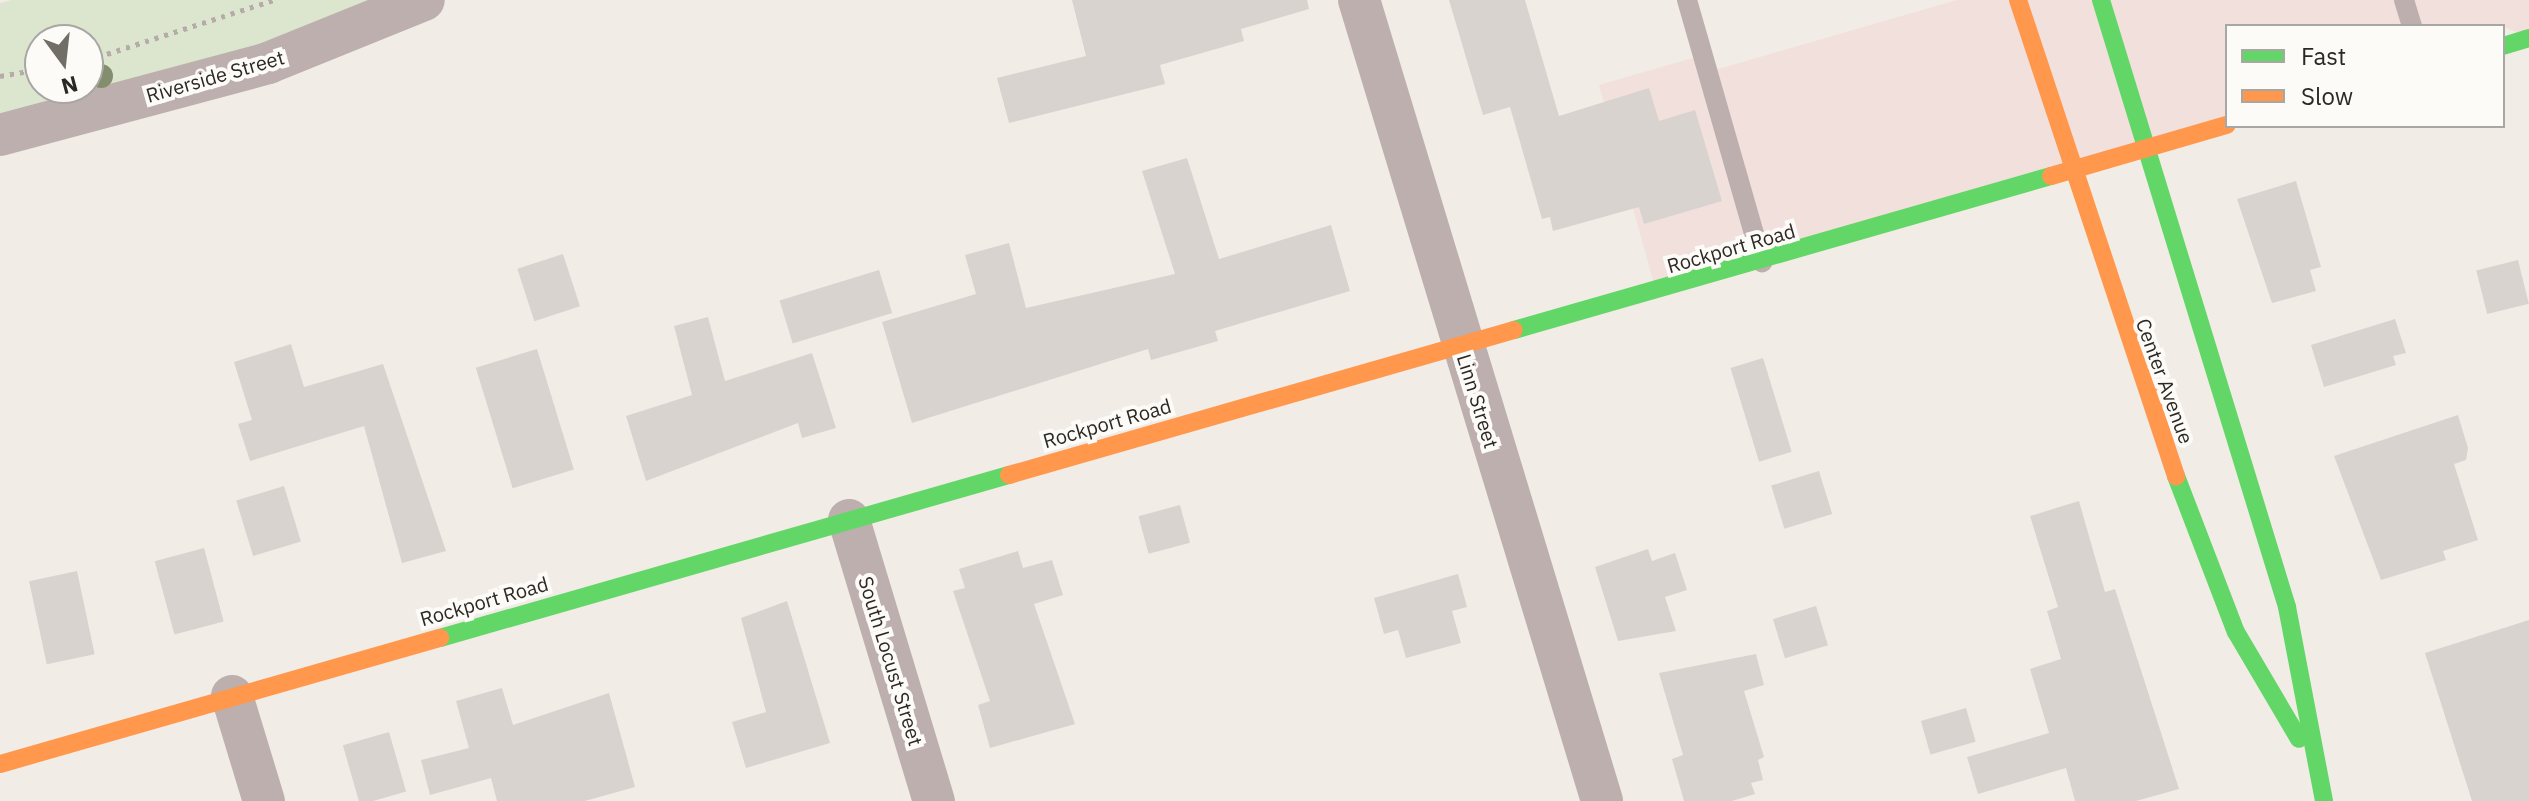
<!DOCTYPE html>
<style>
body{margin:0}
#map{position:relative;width:2529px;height:801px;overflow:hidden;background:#f2ece6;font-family:"IBM Plex Sans",sans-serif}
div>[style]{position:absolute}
.commercial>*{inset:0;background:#f1e0db}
.green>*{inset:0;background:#dce5cd}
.building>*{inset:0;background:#d9d3cf;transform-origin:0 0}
.path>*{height:5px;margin-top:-2.5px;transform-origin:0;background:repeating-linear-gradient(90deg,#b6abaa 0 4px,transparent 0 10px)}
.lane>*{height:20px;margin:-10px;padding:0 10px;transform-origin:10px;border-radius:10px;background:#bcafad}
.street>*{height:42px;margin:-21px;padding:0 21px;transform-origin:21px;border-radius:21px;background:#bcafad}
.fast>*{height:18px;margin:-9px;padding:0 9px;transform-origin:9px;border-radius:9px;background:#63d668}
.slow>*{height:18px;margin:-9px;padding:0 9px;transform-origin:9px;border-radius:9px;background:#ff974d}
.trees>*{width:24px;height:24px;margin:-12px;border-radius:50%;background:#838e6f}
span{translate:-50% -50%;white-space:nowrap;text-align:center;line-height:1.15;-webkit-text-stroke:8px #fdfbf8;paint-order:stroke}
.street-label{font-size:20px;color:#2c2823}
.legend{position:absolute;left:2225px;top:24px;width:280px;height:104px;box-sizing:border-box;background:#fdfbf8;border:2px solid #a9a7a3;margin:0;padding:10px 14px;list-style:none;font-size:24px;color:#2c2823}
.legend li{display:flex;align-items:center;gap:16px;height:40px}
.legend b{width:40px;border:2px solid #a9a7a3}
.north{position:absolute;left:24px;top:24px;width:80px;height:80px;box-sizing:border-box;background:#fdfbf8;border:2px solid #a9a7a3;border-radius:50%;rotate:165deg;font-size:22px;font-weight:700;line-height:32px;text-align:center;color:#2c2823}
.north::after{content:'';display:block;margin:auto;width:28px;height:36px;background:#716d67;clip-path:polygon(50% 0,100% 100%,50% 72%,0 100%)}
</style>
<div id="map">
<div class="commercial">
<i style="clip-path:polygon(1957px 0,2529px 0,2529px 38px,2503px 26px,2227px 26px,2227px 125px,1656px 291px,1599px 85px,1703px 55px,1708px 72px)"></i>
</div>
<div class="green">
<i style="clip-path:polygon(evenodd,11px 0,441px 0,0 132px,0 3px,11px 0,40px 40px,88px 40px,88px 88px,40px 88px,40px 40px)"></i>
</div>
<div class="building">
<i style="clip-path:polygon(1072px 0,1307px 0,1309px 9px,1241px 29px,1244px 41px,1160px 65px,1165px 84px,1009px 123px,997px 78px,1086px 56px)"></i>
<i style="clip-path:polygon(1449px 0,1525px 0,1559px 116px,1649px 88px,1659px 121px,1695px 110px,1722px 201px,1644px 224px,1639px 207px,1553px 231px,1550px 217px,1542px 219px,1510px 107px,1483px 115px)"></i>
<i style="clip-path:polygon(1187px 158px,1219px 259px,1331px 225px,1350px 291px,1215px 331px,1218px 341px,1151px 360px,1148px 349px,912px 423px,882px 322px,976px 294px,965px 255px,1009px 243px,1026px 308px,1175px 274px,1142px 171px)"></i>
<i style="clip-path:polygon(2296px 181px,2321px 267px,2310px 270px,2316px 291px,2272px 303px,2237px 199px)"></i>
<i style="left:563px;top:254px;width:55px;height:48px;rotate:72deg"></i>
<i style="left:2518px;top:260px;width:45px;height:43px;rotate:76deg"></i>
<i style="left:879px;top:270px;width:45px;height:104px;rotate:73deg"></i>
<i style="clip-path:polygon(708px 317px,725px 381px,812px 353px,836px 428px,802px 438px,798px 423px,646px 481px,626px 416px,692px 395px,674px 326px)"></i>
<i style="clip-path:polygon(2395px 319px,2406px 353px,2393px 356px,2396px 365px,2324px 387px,2311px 345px)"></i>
<i style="clip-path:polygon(291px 344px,304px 387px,383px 364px,446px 551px,402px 563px,364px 426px,250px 461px,238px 424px,252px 420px,234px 362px)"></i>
<i style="left:537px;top:349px;width:126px;height:64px;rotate:73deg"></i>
<i style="left:1763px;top:358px;width:98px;height:34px;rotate:73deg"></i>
<i style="clip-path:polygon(2458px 415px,2468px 448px,2466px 460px,2454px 464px,2478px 540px,2443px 551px,2446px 560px,2381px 580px,2334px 456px)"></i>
<i style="left:1819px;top:471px;width:45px;height:50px;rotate:73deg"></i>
<i style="left:284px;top:486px;width:58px;height:50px;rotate:73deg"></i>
<i style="clip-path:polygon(2079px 501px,2105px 592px,2115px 589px,2179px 789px,2136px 801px,2075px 801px,2066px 768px,1978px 794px,1967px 757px,2049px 733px,2030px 669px,2061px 659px,2047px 611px,2058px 607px,2030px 516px)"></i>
<i style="left:1180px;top:505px;width:39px;height:43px;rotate:75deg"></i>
<i style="left:204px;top:548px;width:76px;height:51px;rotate:75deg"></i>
<i style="clip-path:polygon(1648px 549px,1652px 561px,1675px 553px,1687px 590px,1665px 597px,1676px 631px,1618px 641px,1595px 567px)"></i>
<i style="clip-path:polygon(1018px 551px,1023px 568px,1052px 560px,1063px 595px,1034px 604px,1075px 724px,990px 748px,978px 705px,990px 701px,953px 591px,965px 588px,959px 569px)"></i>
<i style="left:77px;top:571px;width:85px;height:49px;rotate:78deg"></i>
<i style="clip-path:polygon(1458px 574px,1467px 607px,1452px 611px,1461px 643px,1406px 658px,1398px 630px,1384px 634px,1374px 598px)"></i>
<i style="clip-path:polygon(787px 601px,830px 743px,746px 768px,732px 722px,766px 712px,741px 618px)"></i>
<i style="left:1816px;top:606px;width:41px;height:45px;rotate:73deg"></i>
<i style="clip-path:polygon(2529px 620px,2529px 801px,2472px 801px,2425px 653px)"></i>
<i style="clip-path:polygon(1756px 654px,1764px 685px,1744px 691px,1764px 757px,1758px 760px,1763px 780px,1751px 783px,1755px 794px,1732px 801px,1684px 801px,1672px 759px,1683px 755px,1659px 673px)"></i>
<i style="clip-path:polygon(502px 688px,513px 725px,609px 693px,635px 787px,585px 801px,497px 801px,491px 778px,430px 795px,421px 760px,469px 748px,456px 701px)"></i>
<i style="left:1966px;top:708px;width:35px;height:47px;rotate:74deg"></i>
<i style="left:389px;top:732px;width:62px;height:48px;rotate:74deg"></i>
</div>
<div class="path">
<i style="left:88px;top:60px;width:195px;rotate:-17.9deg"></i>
<i style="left:0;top:76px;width:41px;rotate:-9.9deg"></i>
</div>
<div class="lane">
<i style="left:1687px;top:0;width:273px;rotate:74deg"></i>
<i style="left:2404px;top:0;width:27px;rotate:73deg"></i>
</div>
<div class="street">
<i style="left:1359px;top:0;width:837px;rotate:73.12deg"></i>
<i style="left:0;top:135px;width:278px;rotate:-15deg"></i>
<i style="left:268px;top:63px;width:168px;rotate:-22deg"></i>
<i style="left:849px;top:520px;width:294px;rotate:73.2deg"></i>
<i style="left:232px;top:696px;width:110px;rotate:73.1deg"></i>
</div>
<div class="fast">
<i style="left:2101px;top:0;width:635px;rotate:72.96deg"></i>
<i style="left:2287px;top:607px;width:197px;rotate:79.2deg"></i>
<i style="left:2503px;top:46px;width:27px;rotate:-17deg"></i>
<i style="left:1514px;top:330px;width:559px;rotate:-16deg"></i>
<i style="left:2176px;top:476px;width:167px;rotate:69deg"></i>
<i style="left:2236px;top:632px;width:124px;rotate:59.5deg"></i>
<i style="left:440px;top:638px;width:592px;rotate:-15.99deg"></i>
</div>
<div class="slow">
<i style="left:2018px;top:0;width:502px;rotate:71.64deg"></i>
<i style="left:2051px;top:176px;width:183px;rotate:-16.2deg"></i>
<i style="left:1009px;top:475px;width:525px;rotate:-16.02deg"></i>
<i style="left:0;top:764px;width:458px;rotate:-16deg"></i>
</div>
<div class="trees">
<i style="left:101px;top:76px"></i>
</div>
<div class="street-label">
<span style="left:215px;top:76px;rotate:-16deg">Riverside Street</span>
<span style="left:1731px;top:248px;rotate:-16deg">Rockport Road</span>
<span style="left:2165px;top:381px;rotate:70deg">Center Avenue</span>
<span style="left:1478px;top:401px;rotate:73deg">Linn Street</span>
<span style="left:1107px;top:423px;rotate:-16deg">Rockport Road</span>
<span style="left:484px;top:601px;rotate:-16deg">Rockport Road</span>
<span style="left:891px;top:661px;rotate:73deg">South Locust Street</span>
</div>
<ul class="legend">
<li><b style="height:10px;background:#63d668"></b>Fast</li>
<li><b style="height:10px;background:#ff974d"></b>Slow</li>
</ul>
<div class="north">N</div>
</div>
